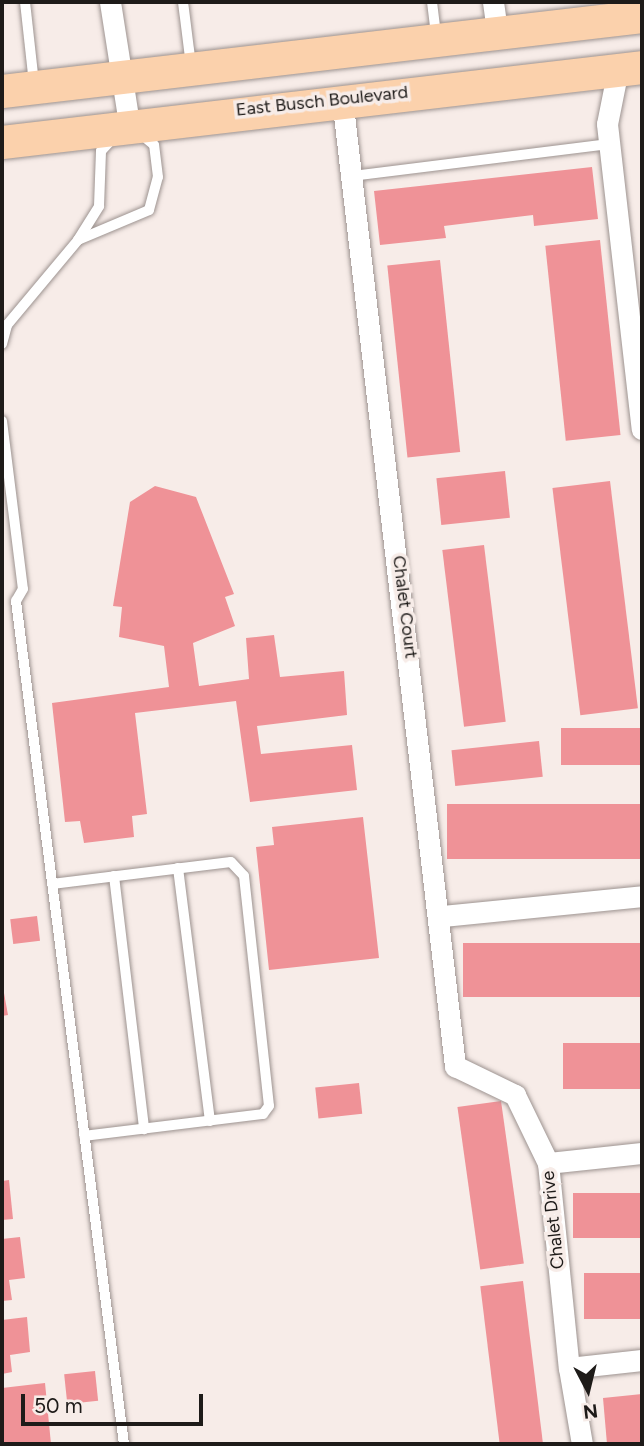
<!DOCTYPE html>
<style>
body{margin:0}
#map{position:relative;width:644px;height:1446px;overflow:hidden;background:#f7ece8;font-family:Figtree,sans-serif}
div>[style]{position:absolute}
.building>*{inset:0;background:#ef9297;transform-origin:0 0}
.roads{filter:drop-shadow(0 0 2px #9d9390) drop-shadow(0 0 2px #9d9390)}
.service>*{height:10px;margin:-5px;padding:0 5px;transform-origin:5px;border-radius:5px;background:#fff}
.minor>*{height:21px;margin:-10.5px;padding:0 10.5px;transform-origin:10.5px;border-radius:10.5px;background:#fff}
.primary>*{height:33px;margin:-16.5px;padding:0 16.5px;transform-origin:16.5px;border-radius:16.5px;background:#fbd1ac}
span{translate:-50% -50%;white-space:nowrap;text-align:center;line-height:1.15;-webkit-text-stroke:7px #f7ece8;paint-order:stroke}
.street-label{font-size:18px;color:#1e1b19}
.frame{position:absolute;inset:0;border:4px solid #1e1b19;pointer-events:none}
.north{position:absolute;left:553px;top:1355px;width:70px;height:70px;-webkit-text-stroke:5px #f7ece8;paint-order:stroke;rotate:173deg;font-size:19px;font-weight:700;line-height:28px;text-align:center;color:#1e1b19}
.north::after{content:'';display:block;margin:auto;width:24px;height:32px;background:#1e1b19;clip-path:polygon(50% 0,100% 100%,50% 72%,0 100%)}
.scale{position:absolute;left:21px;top:1394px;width:182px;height:32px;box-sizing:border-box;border:4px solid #1e1b19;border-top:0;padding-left:9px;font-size:21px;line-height:24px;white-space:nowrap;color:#1e1b19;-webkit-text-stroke:5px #f7ece8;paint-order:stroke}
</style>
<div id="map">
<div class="building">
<i style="clip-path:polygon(592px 167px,598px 219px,534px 226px,533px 215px,444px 226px,446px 238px,380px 245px,374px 191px)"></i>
<i style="left:600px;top:240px;width:196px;height:55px;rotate:84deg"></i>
<i style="left:440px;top:260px;width:193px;height:53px;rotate:84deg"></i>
<i style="left:505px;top:471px;width:47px;height:69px;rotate:84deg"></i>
<i style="left:610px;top:481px;width:229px;height:58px;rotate:83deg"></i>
<i style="clip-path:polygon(155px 486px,196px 497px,234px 594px,225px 597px,235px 626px,193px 643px,199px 686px,249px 679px,246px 638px,274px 635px,280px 677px,344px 671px,347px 715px,257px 726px,261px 754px,352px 745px,357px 790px,250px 802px,236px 701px,135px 713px,147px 814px,132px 816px,134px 837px,84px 843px,80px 821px,65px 822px,52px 703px,169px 687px,164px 646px,119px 637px,122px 607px,113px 606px,130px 502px)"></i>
<i style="left:484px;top:545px;width:178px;height:42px;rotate:83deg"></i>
<i style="left:642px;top:728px;width:37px;height:81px;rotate:90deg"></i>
<i style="left:539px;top:741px;width:36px;height:88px;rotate:84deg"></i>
<i style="left:642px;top:804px;width:55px;height:195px;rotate:90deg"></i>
<i style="clip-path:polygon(363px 817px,379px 958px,269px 970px,256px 847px,274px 845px,272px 827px)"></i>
<i style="left:37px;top:916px;width:25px;height:27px;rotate:83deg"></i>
<i style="left:642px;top:943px;width:54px;height:179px;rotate:90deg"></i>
<i style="clip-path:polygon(2px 982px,8px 1015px,2px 1016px)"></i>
<i style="left:642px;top:1043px;width:46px;height:79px;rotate:90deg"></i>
<i style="left:359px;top:1083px;width:31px;height:44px;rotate:84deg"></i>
<i style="left:501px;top:1101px;width:164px;height:44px;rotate:82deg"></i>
<i style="clip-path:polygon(9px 1180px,13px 1219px,2px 1220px,2px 1181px)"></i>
<i style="left:642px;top:1193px;width:45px;height:69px;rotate:90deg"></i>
<i style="clip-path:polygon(20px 1237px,25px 1278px,9px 1280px,12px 1300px,2px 1301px,2px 1239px)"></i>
<i style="left:642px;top:1273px;width:46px;height:58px;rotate:90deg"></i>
<i style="left:523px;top:1281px;width:164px;height:43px;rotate:83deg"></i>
<i style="clip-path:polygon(27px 1317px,30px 1352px,10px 1355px,12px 1372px,2px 1374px,2px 1320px)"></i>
<i style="left:95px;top:1371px;width:30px;height:31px;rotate:84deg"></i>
<i style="clip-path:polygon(45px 1383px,51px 1444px,2px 1444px,2px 1388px)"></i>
<i style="clip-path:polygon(642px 1394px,642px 1443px,607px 1444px,603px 1398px)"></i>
</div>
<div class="roads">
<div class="service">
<i style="left:25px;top:2px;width:82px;rotate:83.7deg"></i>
<i style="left:183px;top:2px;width:64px;rotate:82.8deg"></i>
<i style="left:432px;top:2px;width:34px;rotate:83deg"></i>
<i style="left:352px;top:176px;width:260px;rotate:-7.1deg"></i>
<i style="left:78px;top:240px;width:40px;rotate:-58deg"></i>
<i style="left:99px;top:206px;width:55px;rotate:-87.9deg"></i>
<i style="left:101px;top:151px;width:18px;rotate:-47deg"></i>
<i style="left:2px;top:344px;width:20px;rotate:-75deg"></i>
<i style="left:7px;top:325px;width:111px;rotate:-50.1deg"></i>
<i style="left:78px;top:240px;width:77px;rotate:-22.9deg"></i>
<i style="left:149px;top:210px;width:34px;rotate:-75deg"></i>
<i style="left:158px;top:177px;width:32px;rotate:-97deg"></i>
<i style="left:154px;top:145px;width:17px;rotate:-140deg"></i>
<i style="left:2px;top:421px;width:169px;rotate:82.9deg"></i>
<i style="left:23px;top:589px;width:14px;rotate:120deg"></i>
<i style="left:16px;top:601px;width:850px;rotate:82.7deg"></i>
<i style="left:178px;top:868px;width:255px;rotate:82.8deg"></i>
<i style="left:114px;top:876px;width:255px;rotate:83.2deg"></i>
<i style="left:52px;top:884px;width:180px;rotate:-7deg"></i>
<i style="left:231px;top:862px;width:19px;rotate:47deg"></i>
<i style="left:244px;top:876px;width:231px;rotate:83.8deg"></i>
<i style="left:269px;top:1106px;width:10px;rotate:127deg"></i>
<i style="left:263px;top:1114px;width:180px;rotate:173deg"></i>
</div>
<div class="minor">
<i style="left:110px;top:2px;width:123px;rotate:81.1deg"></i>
<i style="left:493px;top:2px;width:30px;rotate:82deg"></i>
<i style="left:618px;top:69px;width:56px;rotate:101.3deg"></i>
<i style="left:607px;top:124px;width:307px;rotate:83.5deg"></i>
<i style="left:342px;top:98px;width:975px;rotate:83.34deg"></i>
<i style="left:455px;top:1066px;width:67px;rotate:25.8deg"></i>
<i style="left:515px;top:1095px;width:76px;rotate:64.1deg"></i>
<i style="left:548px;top:1163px;width:206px;rotate:84.2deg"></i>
<i style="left:569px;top:1368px;width:73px;rotate:-6.3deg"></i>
<i style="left:443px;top:916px;width:200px;rotate:-5.7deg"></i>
<i style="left:548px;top:1163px;width:95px;rotate:-6.1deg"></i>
<i style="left:569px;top:1368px;width:77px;rotate:80.3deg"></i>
</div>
<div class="primary">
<i style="left:2px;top:91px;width:644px;rotate:-6.68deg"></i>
<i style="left:2px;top:142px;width:644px;rotate:-6.68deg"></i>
</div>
</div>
<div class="street-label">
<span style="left:322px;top:101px;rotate:-6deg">East Busch Boulevard</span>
<span style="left:405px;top:607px;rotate:83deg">Chalet Court</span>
<span style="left:553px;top:1220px;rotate:-96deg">Chalet Drive</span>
</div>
<div class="frame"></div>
<div class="north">N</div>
<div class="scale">50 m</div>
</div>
